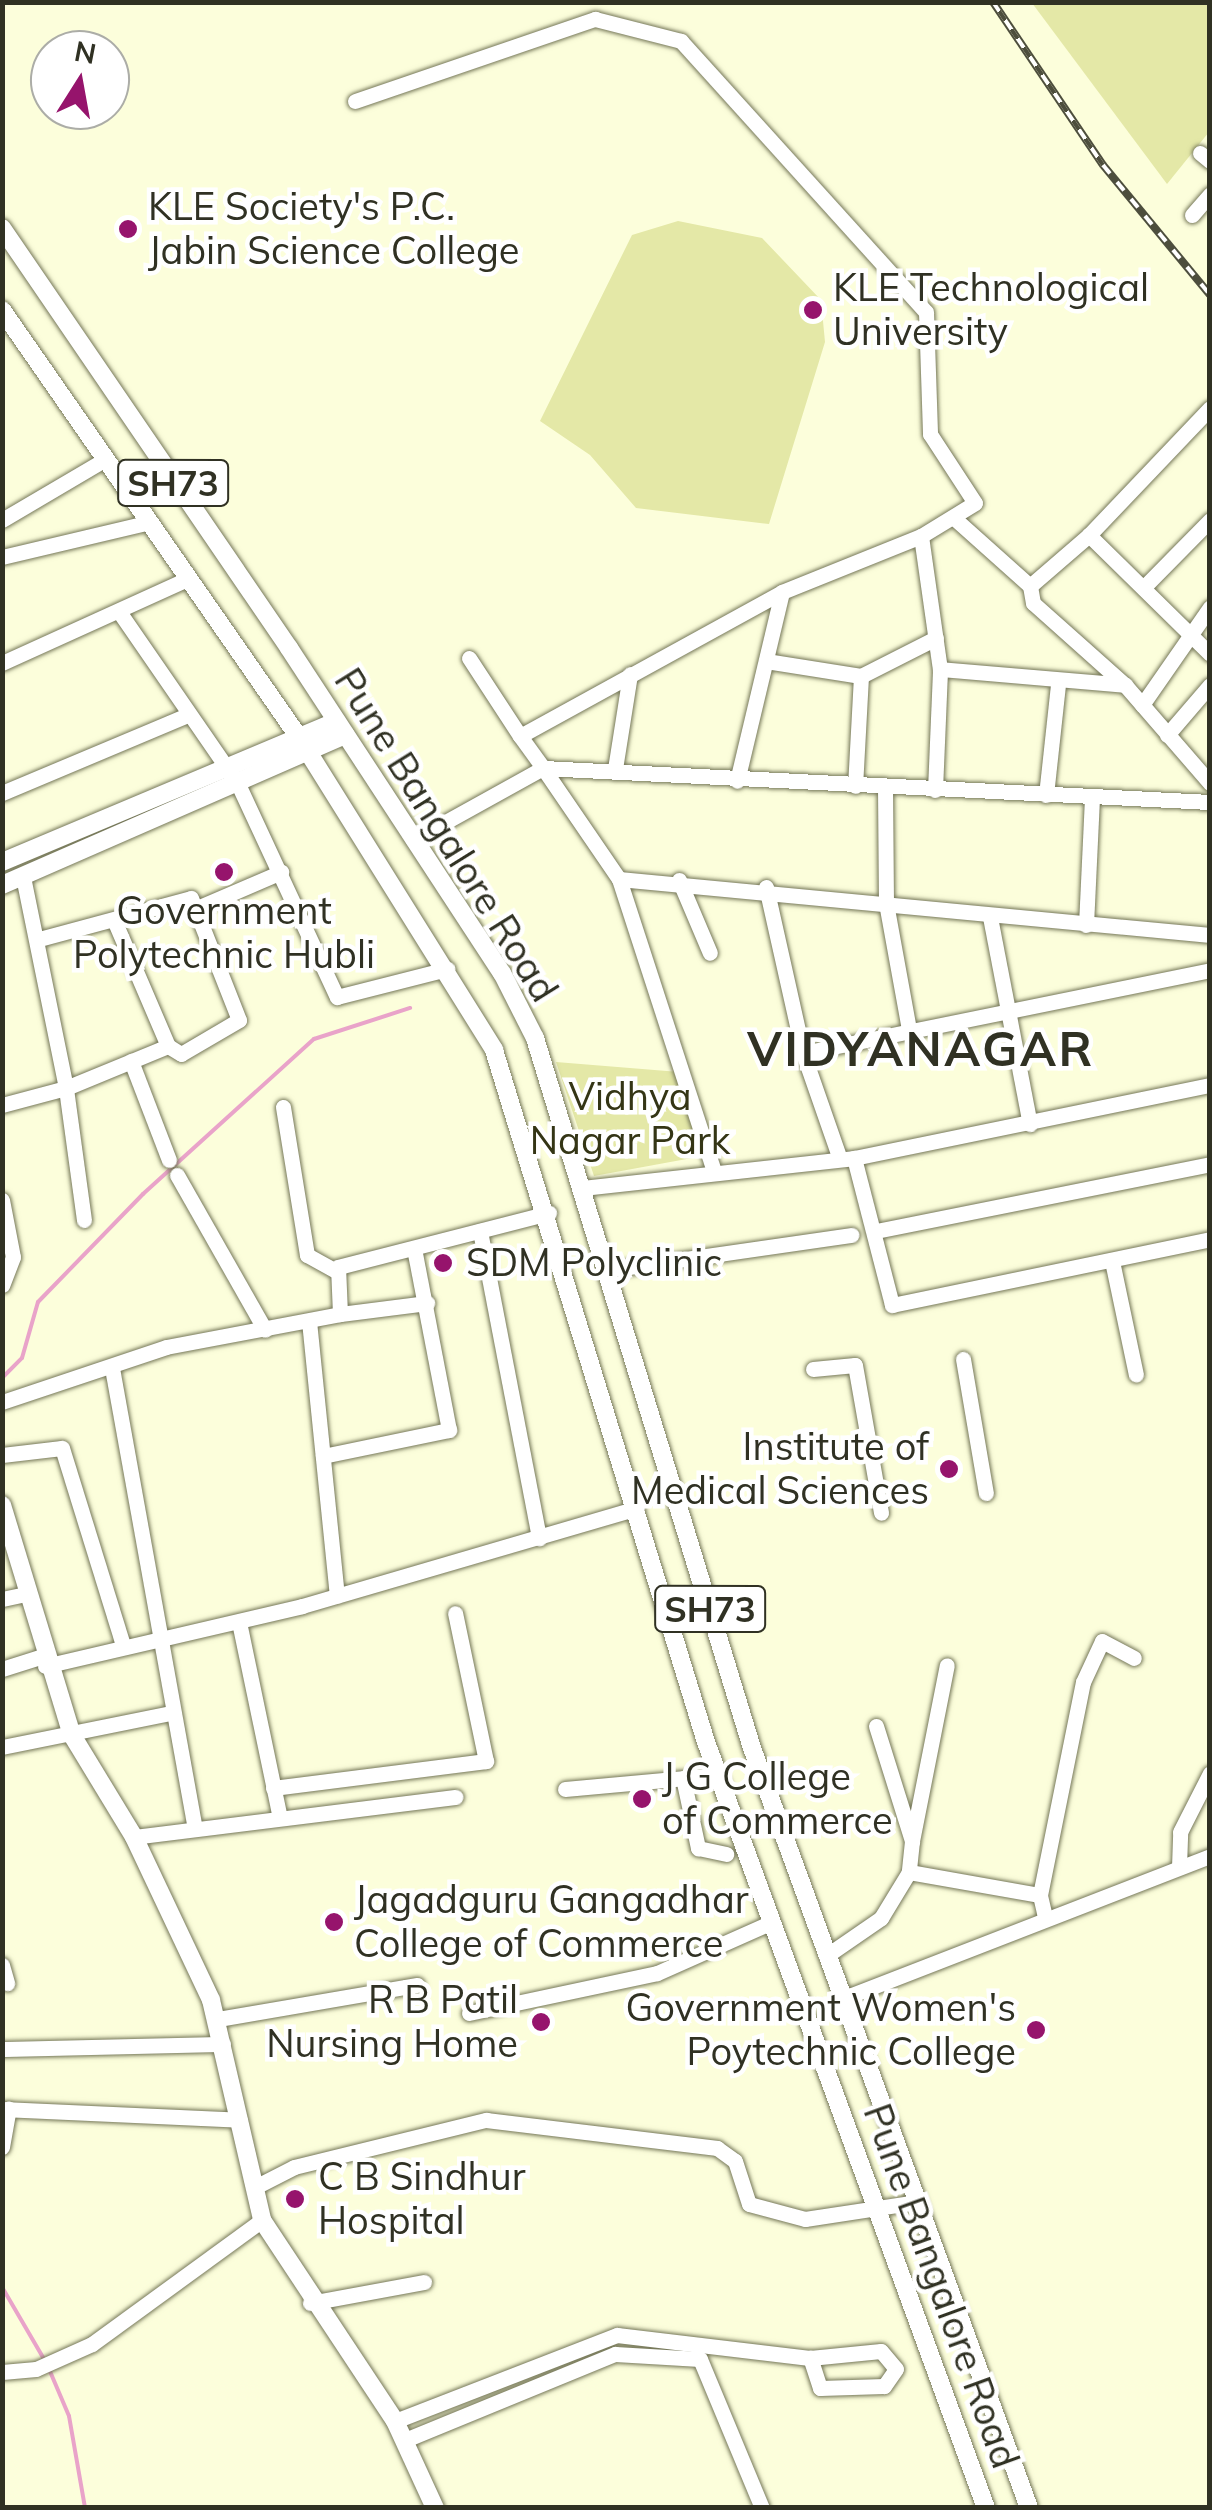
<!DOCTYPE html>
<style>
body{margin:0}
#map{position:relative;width:1212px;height:2510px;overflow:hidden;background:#fcfedb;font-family:Mulish,sans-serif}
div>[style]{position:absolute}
.green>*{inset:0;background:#e4e8a7}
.stream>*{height:4px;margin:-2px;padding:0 2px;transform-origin:2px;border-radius:2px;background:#e9a3c9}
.roads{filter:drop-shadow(0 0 2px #757758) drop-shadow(0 0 2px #757758)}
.minor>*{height:15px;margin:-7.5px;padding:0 7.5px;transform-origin:7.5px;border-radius:7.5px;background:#fff}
.major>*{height:18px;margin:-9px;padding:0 9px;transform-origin:9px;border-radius:9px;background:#fff}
.rail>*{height:8px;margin-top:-4px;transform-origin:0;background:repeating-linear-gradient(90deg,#fff 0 11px,#4d4e3d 0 22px);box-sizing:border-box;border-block:2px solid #4d4e3d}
.dots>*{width:28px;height:28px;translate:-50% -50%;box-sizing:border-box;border:5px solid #fff;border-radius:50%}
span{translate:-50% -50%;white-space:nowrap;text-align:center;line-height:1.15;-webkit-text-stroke:9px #fff;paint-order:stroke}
.shield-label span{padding:2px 8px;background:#fff;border:2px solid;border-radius:8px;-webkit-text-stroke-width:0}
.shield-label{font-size:35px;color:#303123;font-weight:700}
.poi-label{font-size:38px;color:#303123}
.left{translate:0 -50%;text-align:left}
.right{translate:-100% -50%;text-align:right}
.street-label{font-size:38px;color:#303123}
.park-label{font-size:38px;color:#343515}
.district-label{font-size:48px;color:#303123;font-weight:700;letter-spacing:2.5px}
.frame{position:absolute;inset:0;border:5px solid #303123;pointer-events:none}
.north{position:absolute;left:30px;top:30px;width:100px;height:100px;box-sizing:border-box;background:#fff;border:2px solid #acada7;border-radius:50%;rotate:11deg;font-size:28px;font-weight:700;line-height:40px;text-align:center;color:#303123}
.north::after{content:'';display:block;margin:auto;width:35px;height:45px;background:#96146c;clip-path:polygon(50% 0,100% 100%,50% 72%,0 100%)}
</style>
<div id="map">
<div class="green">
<i style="clip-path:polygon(1032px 3px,1209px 3px,1209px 132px,1167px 184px)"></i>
<i style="clip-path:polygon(678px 221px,762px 238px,821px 300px,825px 342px,769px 524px,636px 508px,590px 455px,540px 421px,632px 235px)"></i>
<i style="clip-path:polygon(556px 1062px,679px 1072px,703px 1156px,594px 1176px)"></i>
</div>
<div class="stream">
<i style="left:2px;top:1378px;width:28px;rotate:-45deg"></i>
<i style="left:22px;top:1358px;width:58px;rotate:-74.1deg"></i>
<i style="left:38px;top:1302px;width:151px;rotate:-45.8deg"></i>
<i style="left:143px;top:1194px;width:231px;rotate:-42.2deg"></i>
<i style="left:314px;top:1039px;width:101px;rotate:-17.9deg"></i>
<i style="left:2px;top:2287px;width:86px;rotate:59.8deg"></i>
<i style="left:49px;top:2369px;width:51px;rotate:66.9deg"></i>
<i style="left:69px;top:2416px;width:93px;rotate:80.1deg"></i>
</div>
<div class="roads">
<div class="minor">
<i style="left:355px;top:101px;width:254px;rotate:-18.9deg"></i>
<i style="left:595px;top:19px;width:89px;rotate:14.3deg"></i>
<i style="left:681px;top:41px;width:365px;rotate:47.9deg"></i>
<i style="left:926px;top:312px;width:122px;rotate:88.1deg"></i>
<i style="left:930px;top:434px;width:82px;rotate:56.9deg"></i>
<i style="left:975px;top:503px;width:63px;rotate:148.6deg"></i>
<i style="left:921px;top:536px;width:150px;rotate:158.1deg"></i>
<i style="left:782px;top:592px;width:194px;rotate:103.4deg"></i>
<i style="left:1200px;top:153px;width:13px;rotate:39deg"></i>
<i style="left:1192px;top:215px;width:28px;rotate:-49deg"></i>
<i style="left:954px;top:518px;width:102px;rotate:41.8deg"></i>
<i style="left:2px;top:520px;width:118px;rotate:-30.5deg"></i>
<i style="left:1089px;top:535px;width:175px;rotate:-46.4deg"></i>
<i style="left:921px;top:536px;width:134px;rotate:81.9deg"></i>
<i style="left:940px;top:669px;width:186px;rotate:4.9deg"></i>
<i style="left:2px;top:557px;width:148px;rotate:-13.3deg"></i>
<i style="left:1144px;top:587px;width:94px;rotate:-45.4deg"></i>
<i style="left:120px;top:613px;width:208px;rotate:55.4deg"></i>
<i style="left:238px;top:784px;width:235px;rotate:65.1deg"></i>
<i style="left:337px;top:997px;width:114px;rotate:-14.3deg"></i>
<i style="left:1210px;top:654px;width:170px;rotate:-135.5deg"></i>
<i style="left:1089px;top:535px;width:78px;rotate:139.2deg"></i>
<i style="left:1030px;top:586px;width:17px;rotate:80deg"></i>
<i style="left:1033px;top:603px;width:123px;rotate:41.7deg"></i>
<i style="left:1125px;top:685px;width:130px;rotate:49.1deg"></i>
<i style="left:469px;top:658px;width:93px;rotate:56.8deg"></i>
<i style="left:520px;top:736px;width:299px;rotate:-28.8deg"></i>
<i style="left:766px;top:661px;width:96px;rotate:9deg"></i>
<i style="left:861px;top:676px;width:110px;rotate:93.1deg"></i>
<i style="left:2px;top:663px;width:203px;rotate:-24.4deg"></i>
<i style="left:861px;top:676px;width:84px;rotate:-26.9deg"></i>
<i style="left:1142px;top:705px;width:119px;rotate:-55.2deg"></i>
<i style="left:1167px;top:735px;width:66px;rotate:-49.3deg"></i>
<i style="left:520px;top:736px;width:39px;rotate:54deg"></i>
<i style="left:543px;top:768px;width:668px;rotate:2.92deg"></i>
<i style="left:615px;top:769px;width:96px;rotate:-81deg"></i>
<i style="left:885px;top:788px;width:115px;rotate:89.5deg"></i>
<i style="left:886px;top:903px;width:128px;rotate:79.7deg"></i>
<i style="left:935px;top:790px;width:121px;rotate:-87.6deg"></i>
<i style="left:2px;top:793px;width:202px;rotate:-22.8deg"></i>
<i style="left:1046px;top:795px;width:112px;rotate:-83.8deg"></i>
<i style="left:413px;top:840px;width:149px;rotate:-29deg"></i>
<i style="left:543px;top:768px;width:135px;rotate:55.6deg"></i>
<i style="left:619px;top:879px;width:308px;rotate:72deg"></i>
<i style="left:619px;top:879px;width:594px;rotate:5.41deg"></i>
<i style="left:679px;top:880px;width:79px;rotate:67deg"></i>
<i style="left:766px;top:887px;width:170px;rotate:77.4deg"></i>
<i style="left:803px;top:1053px;width:112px;rotate:70.8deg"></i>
<i style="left:195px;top:909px;width:94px;rotate:-23.3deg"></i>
<i style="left:990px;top:917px;width:211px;rotate:79.1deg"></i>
<i style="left:1086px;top:925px;width:128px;rotate:-87.3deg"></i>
<i style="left:39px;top:939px;width:157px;rotate:-15.1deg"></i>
<i style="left:191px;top:898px;width:131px;rotate:68.5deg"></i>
<i style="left:239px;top:1020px;width:67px;rotate:149.6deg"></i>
<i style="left:181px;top:1054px;width:15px;rotate:-148deg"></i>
<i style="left:803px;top:1053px;width:415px;rotate:-11.5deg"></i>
<i style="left:131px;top:1061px;width:106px;rotate:69deg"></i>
<i style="left:2px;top:1105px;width:66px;rotate:-14.9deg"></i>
<i style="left:66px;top:1088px;width:215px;rotate:-101.5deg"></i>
<i style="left:283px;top:1107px;width:150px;rotate:80.8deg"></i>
<i style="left:307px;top:1255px;width:31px;rotate:29deg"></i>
<i style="left:854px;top:1158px;width:152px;rotate:75.5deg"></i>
<i style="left:892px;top:1305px;width:325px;rotate:-11.7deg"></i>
<i style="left:177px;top:1175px;width:178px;rotate:60.4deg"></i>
<i style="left:583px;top:1188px;width:273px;rotate:-6.3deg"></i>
<i style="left:854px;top:1158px;width:363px;rotate:-11.6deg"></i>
<i style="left:2px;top:1200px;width:58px;rotate:79.1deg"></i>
<i style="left:13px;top:1257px;width:30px;rotate:111deg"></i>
<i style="left:84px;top:1220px;width:133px;rotate:-97.8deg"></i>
<i style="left:66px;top:1088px;width:110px;rotate:-22.4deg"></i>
<i style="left:168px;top:1046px;width:137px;rotate:-113.2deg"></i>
<i style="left:480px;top:1231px;width:313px;rotate:79.1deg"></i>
<i style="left:876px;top:1231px;width:341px;rotate:-11.3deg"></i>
<i style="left:1112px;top:1261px;width:116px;rotate:78.1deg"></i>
<i style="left:608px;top:1270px;width:246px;rotate:-8.2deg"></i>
<i style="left:340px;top:1314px;width:88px;rotate:-7.2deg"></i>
<i style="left:309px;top:1321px;width:276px;rotate:84.2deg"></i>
<i style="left:963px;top:1359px;width:136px;rotate:80.3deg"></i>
<i style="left:112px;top:1368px;width:465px;rotate:79.8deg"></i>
<i style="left:813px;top:1369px;width:42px;rotate:-5.4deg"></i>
<i style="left:855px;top:1365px;width:150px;rotate:80deg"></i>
<i style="left:2px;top:1402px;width:173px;rotate:-18.5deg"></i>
<i style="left:166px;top:1347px;width:177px;rotate:-10.7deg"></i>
<i style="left:340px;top:1314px;width:47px;rotate:-92.4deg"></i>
<i style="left:338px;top:1267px;width:218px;rotate:-14.4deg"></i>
<i style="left:2px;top:1455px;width:60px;rotate:-6.7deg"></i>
<i style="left:62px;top:1448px;width:206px;rotate:72.8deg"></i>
<i style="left:323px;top:1456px;width:129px;rotate:-11.7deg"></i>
<i style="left:449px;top:1430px;width:185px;rotate:-100.9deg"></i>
<i style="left:2px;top:1599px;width:25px;rotate:-12deg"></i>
<i style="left:239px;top:1622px;width:195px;rotate:78.2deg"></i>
<i style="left:45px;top:1666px;width:264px;rotate:-13.1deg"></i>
<i style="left:302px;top:1606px;width:349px;rotate:-16.3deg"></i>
<i style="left:2px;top:1669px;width:43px;rotate:-17.6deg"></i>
<i style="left:876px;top:1726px;width:121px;rotate:72.6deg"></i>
<i style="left:912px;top:1841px;width:31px;rotate:96deg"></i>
<i style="left:2px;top:1747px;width:172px;rotate:-11.4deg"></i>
<i style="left:683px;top:1778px;width:72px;rotate:77.9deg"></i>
<i style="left:698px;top:1848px;width:29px;rotate:12deg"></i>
<i style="left:273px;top:1788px;width:215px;rotate:-7.2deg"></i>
<i style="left:486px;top:1761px;width:151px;rotate:-101.8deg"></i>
<i style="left:565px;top:1789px;width:154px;rotate:-5.2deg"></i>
<i style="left:134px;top:1837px;width:324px;rotate:-7.1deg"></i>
<i style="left:912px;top:1841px;width:179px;rotate:-78.8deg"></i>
<i style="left:1179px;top:1867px;width:35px;rotate:-88deg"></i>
<i style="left:1180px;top:1832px;width:66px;rotate:-63deg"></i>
<i style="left:1045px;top:1917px;width:23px;rotate:-103deg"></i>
<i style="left:1040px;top:1895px;width:217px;rotate:-78.6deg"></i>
<i style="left:1083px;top:1682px;width:45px;rotate:-65.1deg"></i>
<i style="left:1102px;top:1641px;width:36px;rotate:28deg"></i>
<i style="left:826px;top:1956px;width:67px;rotate:-34.6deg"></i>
<i style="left:881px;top:1918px;width:54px;rotate:-58.7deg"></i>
<i style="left:909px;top:1872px;width:133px;rotate:10deg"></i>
<i style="left:2px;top:1965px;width:19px;rotate:74deg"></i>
<i style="left:844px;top:1998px;width:393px;rotate:-21.2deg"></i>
<i style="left:469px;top:2013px;width:192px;rotate:-12deg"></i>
<i style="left:657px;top:1973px;width:126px;rotate:-23.9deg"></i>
<i style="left:218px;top:2019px;width:202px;rotate:-9.7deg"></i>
<i style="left:2px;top:2049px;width:221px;rotate:-1.3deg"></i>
<i style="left:2px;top:2109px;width:238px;rotate:2.6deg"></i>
<i style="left:2px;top:2147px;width:39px;rotate:-80deg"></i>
<i style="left:259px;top:2185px;width:39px;rotate:-27deg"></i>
<i style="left:294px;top:2167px;width:198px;rotate:-13.8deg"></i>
<i style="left:486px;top:2120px;width:233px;rotate:6.9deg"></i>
<i style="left:717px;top:2148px;width:22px;rotate:36deg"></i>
<i style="left:735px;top:2161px;width:45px;rotate:72deg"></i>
<i style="left:749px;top:2204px;width:58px;rotate:15deg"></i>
<i style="left:805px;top:2219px;width:114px;rotate:-8.6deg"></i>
<i style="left:310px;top:2303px;width:116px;rotate:-10.4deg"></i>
<i style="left:2px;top:2372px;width:34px;rotate:-5deg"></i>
<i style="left:36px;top:2369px;width:61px;rotate:-24.1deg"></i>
<i style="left:92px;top:2344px;width:210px;rotate:-36.1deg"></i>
<i style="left:395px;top:2421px;width:238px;rotate:-21.2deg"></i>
<i style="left:617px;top:2335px;width:194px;rotate:6.8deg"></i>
<i style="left:810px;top:2358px;width:71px;rotate:-5.6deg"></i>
<i style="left:881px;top:2351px;width:23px;rotate:50deg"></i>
<i style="left:896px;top:2369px;width:21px;rotate:125deg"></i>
<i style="left:884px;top:2386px;width:64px;rotate:178.2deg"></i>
<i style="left:820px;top:2388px;width:32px;rotate:-108deg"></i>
<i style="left:405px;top:2440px;width:227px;rotate:-22.3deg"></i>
<i style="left:615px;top:2354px;width:85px;rotate:3.4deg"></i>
<i style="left:700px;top:2359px;width:161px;rotate:67.4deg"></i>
</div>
<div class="major">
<i style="left:2px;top:228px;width:509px;rotate:55.65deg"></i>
<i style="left:289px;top:648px;width:389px;rotate:56.8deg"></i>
<i style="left:502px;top:973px;width:73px;rotate:63.1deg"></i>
<i style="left:535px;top:1038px;width:742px;rotate:73.01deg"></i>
<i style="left:752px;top:1748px;width:809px;rotate:69.97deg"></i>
<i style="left:2px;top:310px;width:522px;rotate:55.21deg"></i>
<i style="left:300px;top:739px;width:367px;rotate:58deg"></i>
<i style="left:494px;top:1050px;width:724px;rotate:72.97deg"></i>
<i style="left:706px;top:1742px;width:816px;rotate:69.92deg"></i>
<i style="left:2px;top:862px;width:363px;rotate:-22.8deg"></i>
<i style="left:2px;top:885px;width:375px;rotate:-23.6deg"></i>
<i style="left:2px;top:1505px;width:240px;rotate:73.1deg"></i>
<i style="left:72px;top:1735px;width:119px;rotate:58.7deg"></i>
<i style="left:134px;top:1837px;width:180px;rotate:64.7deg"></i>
<i style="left:211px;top:2000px;width:226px;rotate:76.9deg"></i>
<i style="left:262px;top:2220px;width:241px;rotate:56.5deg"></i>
<i style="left:395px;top:2421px;width:96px;rotate:65.3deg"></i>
</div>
</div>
<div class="rail">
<i style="left:993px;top:2px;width:197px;rotate:56deg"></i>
<i style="left:1103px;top:165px;width:168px;rotate:50.5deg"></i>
</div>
<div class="dots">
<i style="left:128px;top:229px;background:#96146c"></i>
<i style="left:813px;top:310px;background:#96146c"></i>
<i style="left:224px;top:872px;background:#96146c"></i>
<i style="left:443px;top:1263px;background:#96146c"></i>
<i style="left:949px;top:1469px;background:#96146c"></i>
<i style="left:642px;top:1799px;background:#96146c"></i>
<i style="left:334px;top:1922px;background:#96146c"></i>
<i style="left:541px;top:2022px;background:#96146c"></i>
<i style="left:1036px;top:2030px;background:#96146c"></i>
<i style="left:295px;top:2199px;background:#96146c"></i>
</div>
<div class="shield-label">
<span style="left:173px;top:483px">SH73</span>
<span style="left:710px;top:1609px">SH73</span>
</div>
<div class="poi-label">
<span class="left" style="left:148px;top:229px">KLE Society's P.C.<br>Jabin Science College</span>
<span class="left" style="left:833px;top:310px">KLE Technological<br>University</span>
<span style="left:224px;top:933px">Government<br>Polytechnic Hubli</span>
<span class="left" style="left:466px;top:1263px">SDM Polyclinic</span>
<span class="right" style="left:929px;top:1469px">Institute of<br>Medical Sciences</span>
<span class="left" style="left:662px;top:1799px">J G College<br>of Commerce</span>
<span class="left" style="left:354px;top:1922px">Jagadguru Gangadhar<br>College of Commerce</span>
<span class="right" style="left:518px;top:2022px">R B Patil<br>Nursing Home</span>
<span class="right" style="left:1016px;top:2030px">Government Women's<br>Poytechnic College</span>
<span class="left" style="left:318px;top:2199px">C B Sindhur<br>Hospital</span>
</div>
<div class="street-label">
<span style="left:446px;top:835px;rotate:58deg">Pune Bangalore Road</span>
<span style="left:941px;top:2286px;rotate:70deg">Pune Bangalore Road</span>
</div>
<div class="park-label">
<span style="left:630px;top:1119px">Vidhya<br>Nagar Park</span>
</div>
<div class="district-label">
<span style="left:921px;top:1049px">VIDYANAGAR</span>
</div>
<div class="frame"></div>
<div class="north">N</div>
</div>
